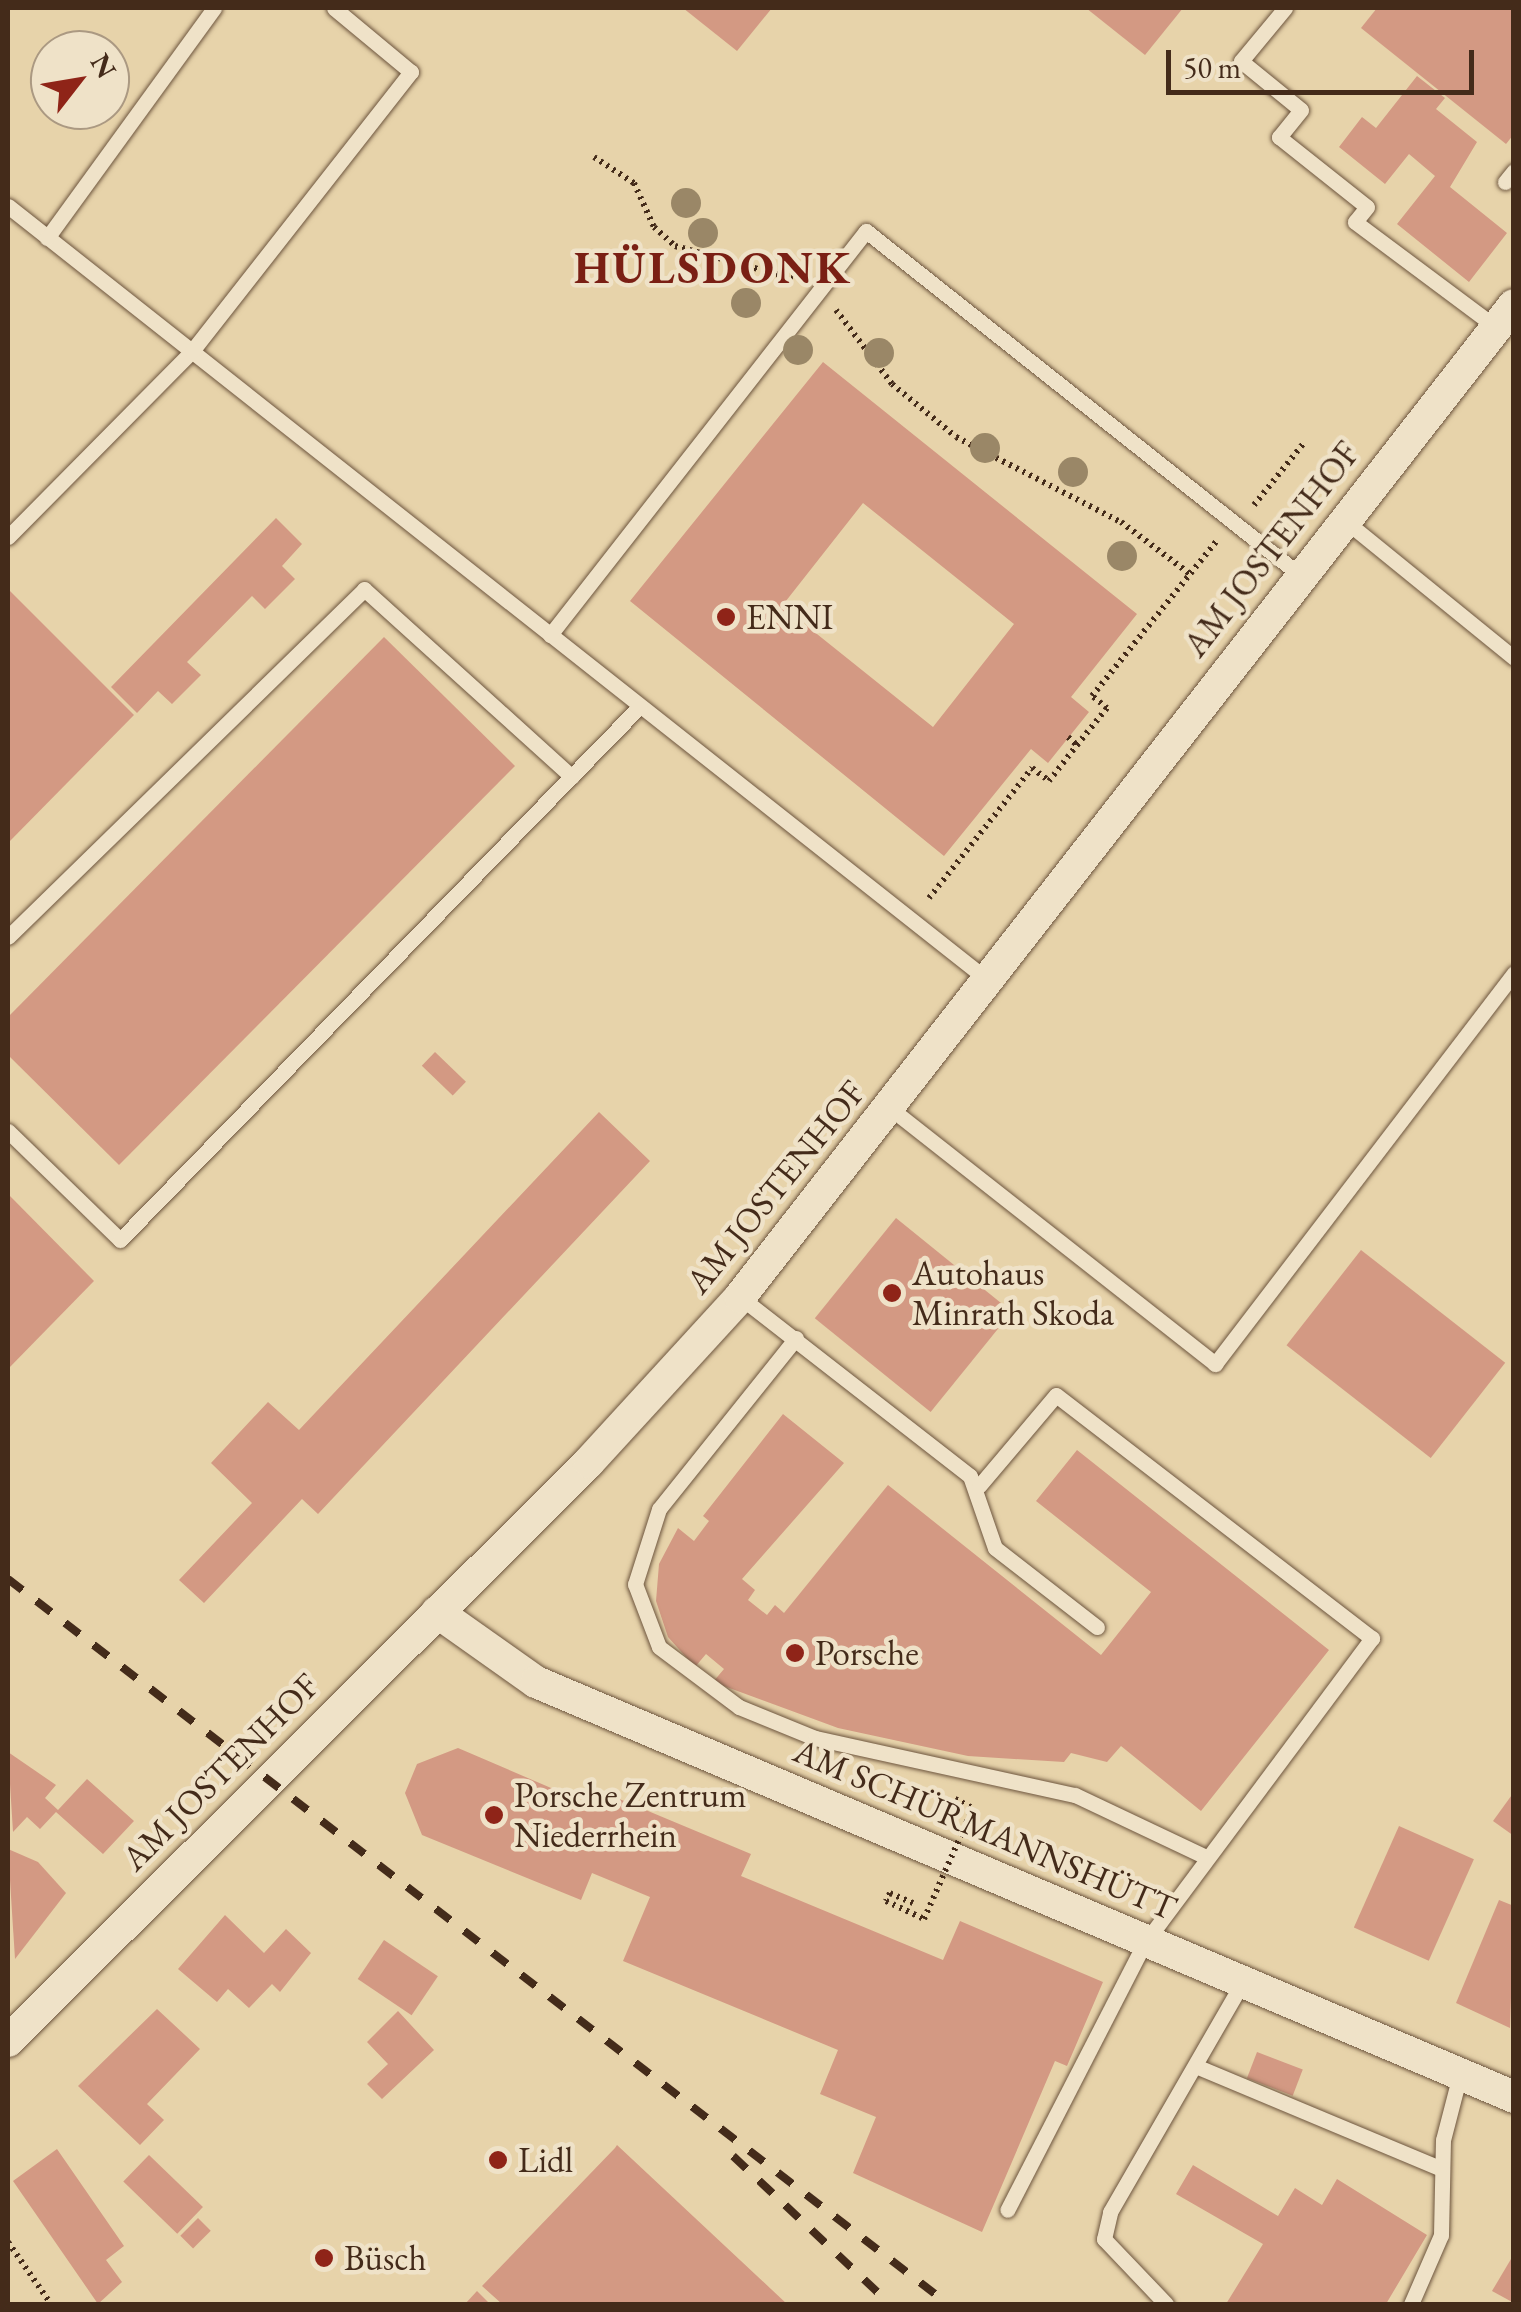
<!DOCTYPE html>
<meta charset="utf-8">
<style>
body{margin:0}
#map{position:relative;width:1521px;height:2312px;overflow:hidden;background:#e7d3aa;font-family:"EB Garamond",serif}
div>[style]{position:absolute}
.building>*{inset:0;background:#d39983;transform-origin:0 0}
.path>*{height:6px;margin-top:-3px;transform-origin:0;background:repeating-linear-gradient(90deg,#442b1a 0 2.5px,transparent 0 7.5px)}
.roads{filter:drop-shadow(0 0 2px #6d553e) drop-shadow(0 0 2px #6d553e)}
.lane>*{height:15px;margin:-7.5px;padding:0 7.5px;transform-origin:7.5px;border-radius:7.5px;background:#efe2c8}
.street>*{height:32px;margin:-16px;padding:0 16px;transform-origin:16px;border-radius:16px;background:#efe2c8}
.rail>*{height:8px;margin-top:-4px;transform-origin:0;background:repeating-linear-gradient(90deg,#442b1a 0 18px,transparent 0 36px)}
.path-bridge>*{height:6px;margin-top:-3px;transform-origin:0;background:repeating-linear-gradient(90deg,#442b1a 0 2.5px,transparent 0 7.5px)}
.trees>*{width:30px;height:30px;margin:-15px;border-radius:50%;background:#9a8767}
.dots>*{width:28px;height:28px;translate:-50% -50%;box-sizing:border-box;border:5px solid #efe2c8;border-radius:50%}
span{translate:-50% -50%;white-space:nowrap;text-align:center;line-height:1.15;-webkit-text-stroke:9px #efe2c8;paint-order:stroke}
.street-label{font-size:35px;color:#442b1a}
.poi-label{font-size:35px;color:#442b1a}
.left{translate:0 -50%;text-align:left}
.district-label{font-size:45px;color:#7a1f14;font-weight:700;letter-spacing:2.5px}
.frame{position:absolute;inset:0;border:10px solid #442b1a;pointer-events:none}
.north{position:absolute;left:30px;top:30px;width:100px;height:100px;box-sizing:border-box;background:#efe2c8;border:2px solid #ab9982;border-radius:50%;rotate:59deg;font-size:28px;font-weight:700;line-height:40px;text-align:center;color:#442b1a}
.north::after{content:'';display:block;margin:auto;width:35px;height:45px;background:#8f2418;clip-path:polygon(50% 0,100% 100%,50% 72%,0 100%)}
.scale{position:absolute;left:1166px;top:50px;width:308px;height:45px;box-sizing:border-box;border:5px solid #442b1a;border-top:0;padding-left:12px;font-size:30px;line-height:35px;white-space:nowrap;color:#442b1a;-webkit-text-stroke:8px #efe2c8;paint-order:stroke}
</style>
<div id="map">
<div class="building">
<i style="clip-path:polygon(683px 8px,772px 8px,737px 51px)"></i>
<i style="clip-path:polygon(1086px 8px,1183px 8px,1145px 55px)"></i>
<i style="clip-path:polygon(1377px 8px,1514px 8px,1514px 134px,1506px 144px,1361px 28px)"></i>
<i style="clip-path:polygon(1417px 76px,1445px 98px,1436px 109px,1477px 142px,1450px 187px,1507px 233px,1469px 282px,1397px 224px,1435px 176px,1409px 154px,1385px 184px,1339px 147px,1362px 117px,1376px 128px)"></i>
<i style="clip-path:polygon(evenodd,823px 362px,1137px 614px,1071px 697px,1089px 712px,1048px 763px,1031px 749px,944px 856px,630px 601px,823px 362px,863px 503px,1014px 624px,933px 727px,782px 606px,863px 503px)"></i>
<i style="clip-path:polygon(276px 518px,302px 544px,282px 566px,295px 579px,265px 609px,252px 596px,187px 662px,201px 675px,172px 704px,158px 691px,137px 713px,111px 687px)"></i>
<i style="clip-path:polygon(8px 589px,134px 715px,8px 843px)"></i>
<i style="clip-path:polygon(384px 637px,515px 766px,119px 1165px,8px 1055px,8px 1017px)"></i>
<i style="left:435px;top:1052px;width:43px;height:19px;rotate:44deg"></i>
<i style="clip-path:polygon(599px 1112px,650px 1161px,318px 1514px,302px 1499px,204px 1603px,179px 1580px,252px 1503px,211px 1463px,268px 1402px,299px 1430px)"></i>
<i style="clip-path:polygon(8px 1194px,94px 1281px,8px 1369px)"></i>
<i style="left:896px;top:1218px;width:149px;height:129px;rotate:39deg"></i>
<i style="left:1361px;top:1250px;width:183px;height:121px;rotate:38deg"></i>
<i style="clip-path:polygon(783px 1414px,844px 1463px,742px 1579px,755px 1590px,748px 1600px,767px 1615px,775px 1605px,784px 1613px,888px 1485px,1101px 1655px,1151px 1592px,1036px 1501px,1077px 1450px,1329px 1650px,1201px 1811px,1121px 1746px,1107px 1762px,1071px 1753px,1064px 1762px,968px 1756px,838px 1728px,713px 1682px,724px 1669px,706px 1654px,695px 1667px,668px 1637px,656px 1601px,659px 1564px,678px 1528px,694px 1541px,709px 1521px,703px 1516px)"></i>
<i style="clip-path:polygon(458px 1748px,586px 1803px,593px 1788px,751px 1854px,741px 1876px,943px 1960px,960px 1921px,1103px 1982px,1067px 2066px,1055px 2061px,982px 2232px,853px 2173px,876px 2117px,820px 2094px,838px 2050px,623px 1961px,650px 1897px,592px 1873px,581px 1900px,422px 1835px,405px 1793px,417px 1764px)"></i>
<i style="clip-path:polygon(8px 1752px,56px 1785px,45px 1798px,58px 1810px,87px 1779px,134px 1821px,103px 1854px,56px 1812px,40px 1829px,27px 1817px,13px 1832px)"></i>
<i style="clip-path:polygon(1514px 1792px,1514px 1836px,1493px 1821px)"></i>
<i style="left:1399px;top:1826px;width:82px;height:111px;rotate:24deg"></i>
<i style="clip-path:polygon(8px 1849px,38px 1862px,66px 1893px,15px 1959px)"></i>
<i style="clip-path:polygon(1499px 1900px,1514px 1906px,1510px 2028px,1456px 2003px)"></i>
<i style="clip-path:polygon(225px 1915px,264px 1953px,286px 1929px,311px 1953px,280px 1992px,272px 1984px,249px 2008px,228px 1989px,217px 2002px,178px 1969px)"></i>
<i style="left:384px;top:1940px;width:65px;height:47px;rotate:34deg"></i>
<i style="clip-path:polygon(157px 2009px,200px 2049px,147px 2104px,164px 2120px,140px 2145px,78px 2086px)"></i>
<i style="clip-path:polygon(398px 2011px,434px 2050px,382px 2099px,367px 2084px,388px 2064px,367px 2042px)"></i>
<i style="left:1257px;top:2052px;width:49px;height:28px;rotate:21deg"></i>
<i style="clip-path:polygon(615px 2148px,617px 2145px,787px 2304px,502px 2304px,482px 2286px)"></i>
<i style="clip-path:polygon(57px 2149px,124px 2246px,106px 2260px,122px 2282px,98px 2304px,13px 2181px)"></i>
<i style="left:149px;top:2155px;width:75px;height:37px;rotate:44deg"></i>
<i style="clip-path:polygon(1193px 2165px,1278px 2216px,1295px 2188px,1322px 2205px,1337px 2179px,1427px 2235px,1386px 2304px,1226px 2304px,1263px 2244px,1176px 2194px)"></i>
<i style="left:198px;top:2218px;width:18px;height:25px;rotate:45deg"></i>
<i style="clip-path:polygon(1514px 2254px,1514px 2303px,1492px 2291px)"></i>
<i style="clip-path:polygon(477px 2291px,490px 2304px,465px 2304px)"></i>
</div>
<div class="path">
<i style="left:594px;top:157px;width:48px;rotate:33deg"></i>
<i style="left:634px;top:183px;width:48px;rotate:65.6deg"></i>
<i style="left:654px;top:227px;width:28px;rotate:42deg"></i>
<i style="left:675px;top:246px;width:123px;rotate:15.5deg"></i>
<i style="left:836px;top:310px;width:93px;rotate:52.9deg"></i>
<i style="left:892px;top:384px;width:83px;rotate:39.6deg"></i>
<i style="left:956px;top:437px;width:186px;rotate:27.3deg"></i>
<i style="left:1121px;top:522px;width:86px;rotate:37deg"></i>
<i style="left:1254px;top:505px;width:78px;rotate:-51.2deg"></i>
<i style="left:1068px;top:737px;width:12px;rotate:42deg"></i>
<i style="left:929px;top:898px;width:166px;rotate:-51.6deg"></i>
<i style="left:1032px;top:768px;width:21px;rotate:37deg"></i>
<i style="left:1049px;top:781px;width:46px;rotate:-52.1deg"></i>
<i style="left:1077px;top:745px;width:48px;rotate:-51deg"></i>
<i style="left:1107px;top:708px;width:19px;rotate:-141deg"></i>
<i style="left:1092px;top:696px;width:198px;rotate:-51.2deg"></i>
<i style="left:932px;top:1793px;width:27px;rotate:31deg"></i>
<i style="left:955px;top:1799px;width:20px;rotate:27deg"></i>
<i style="left:913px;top:1903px;width:25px;rotate:-157deg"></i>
<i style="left:890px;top:1893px;width:9px;rotate:117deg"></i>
<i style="left:886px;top:1901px;width:42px;rotate:25.3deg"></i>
<i style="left:8px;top:2242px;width:75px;rotate:55.3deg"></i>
</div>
<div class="roads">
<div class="lane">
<i style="left:1285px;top:8px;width:69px;rotate:129.7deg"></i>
<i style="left:1241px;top:61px;width:77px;rotate:39.2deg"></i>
<i style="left:1301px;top:110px;width:35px;rotate:129deg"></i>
<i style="left:1279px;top:137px;width:112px;rotate:38.5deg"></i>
<i style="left:1367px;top:207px;width:19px;rotate:129deg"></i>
<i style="left:1355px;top:222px;width:176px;rotate:36.7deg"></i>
<i style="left:1505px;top:182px;width:14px;rotate:-51deg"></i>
<i style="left:8px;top:206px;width:1250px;rotate:38.31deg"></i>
<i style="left:47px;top:238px;width:284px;rotate:-54deg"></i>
<i style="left:1343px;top:519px;width:220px;rotate:39.1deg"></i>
<i style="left:8px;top:537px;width:262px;rotate:-45.3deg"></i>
<i style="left:192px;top:351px;width:355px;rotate:-51.9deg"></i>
<i style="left:411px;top:72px;width:100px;rotate:-140.3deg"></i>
<i style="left:550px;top:635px;width:513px;rotate:-51.97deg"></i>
<i style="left:866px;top:231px;width:554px;rotate:38.4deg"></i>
<i style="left:8px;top:937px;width:498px;rotate:-44.3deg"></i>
<i style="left:364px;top:589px;width:280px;rotate:42.1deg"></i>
<i style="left:890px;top:1108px;width:414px;rotate:38.2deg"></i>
<i style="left:1215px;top:1364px;width:492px;rotate:-52.6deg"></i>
<i style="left:8px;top:1131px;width:156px;rotate:44.2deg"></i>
<i style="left:120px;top:1240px;width:745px;rotate:-45.76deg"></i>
<i style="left:740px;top:1297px;width:291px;rotate:37.9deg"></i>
<i style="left:970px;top:1476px;width:76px;rotate:70.9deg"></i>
<i style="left:995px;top:1548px;width:129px;rotate:37.8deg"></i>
<i style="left:796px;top:1338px;width:219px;rotate:128.7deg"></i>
<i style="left:659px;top:1509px;width:79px;rotate:107.7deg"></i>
<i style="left:635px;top:1584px;width:67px;rotate:69.1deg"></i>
<i style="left:659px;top:1647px;width:100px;rotate:36.9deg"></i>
<i style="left:739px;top:1707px;width:82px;rotate:22.2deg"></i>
<i style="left:815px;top:1738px;width:266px;rotate:12.4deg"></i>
<i style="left:1075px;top:1795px;width:145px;rotate:25.3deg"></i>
<i style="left:979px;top:1486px;width:119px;rotate:-49.8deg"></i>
<i style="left:1056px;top:1395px;width:399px;rotate:37.6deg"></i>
<i style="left:1372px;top:1638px;width:379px;rotate:126.7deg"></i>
<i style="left:1145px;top:1942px;width:301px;rotate:117.2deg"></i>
<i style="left:1198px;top:2067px;width:264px;rotate:22.7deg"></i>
<i style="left:1166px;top:2304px;width:90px;rotate:-133.6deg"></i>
<i style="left:1104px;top:2239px;width:28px;rotate:-77deg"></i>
<i style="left:1110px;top:2212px;width:264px;rotate:-60deg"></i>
<i style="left:1411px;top:2304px;width:75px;rotate:-66.5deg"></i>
<i style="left:1441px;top:2235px;width:95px;rotate:-88.8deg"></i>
<i style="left:1443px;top:2140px;width:64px;rotate:-75.5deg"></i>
</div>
<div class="street">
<i style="left:437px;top:1612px;width:121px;rotate:35.3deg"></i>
<i style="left:536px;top:1682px;width:1062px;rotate:22.99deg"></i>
<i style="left:8px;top:2041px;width:820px;rotate:-44.9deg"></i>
<i style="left:589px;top:1462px;width:224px;rotate:-47.5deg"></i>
<i style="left:740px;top:1297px;width:1258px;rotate:-52.04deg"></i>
</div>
</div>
<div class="rail">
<i style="left:8px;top:1579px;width:1187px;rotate:37.64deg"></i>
<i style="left:733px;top:2156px;width:216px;rotate:43.3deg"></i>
</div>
<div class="path-bridge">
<i style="left:924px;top:1919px;width:121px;rotate:-66.2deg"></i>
</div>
<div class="trees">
<i style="left:686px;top:203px"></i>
<i style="left:703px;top:233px"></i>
<i style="left:746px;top:303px"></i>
<i style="left:798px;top:350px"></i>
<i style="left:879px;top:353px"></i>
<i style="left:985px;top:448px"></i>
<i style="left:1073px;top:472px"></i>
<i style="left:1122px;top:556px"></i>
</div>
<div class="dots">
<i style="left:726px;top:617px;background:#8f2418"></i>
<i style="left:892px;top:1293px;background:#8f2418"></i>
<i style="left:795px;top:1653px;background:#8f2418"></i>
<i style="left:494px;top:1815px;background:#8f2418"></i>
<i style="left:498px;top:2160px;background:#8f2418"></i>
<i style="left:324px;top:2258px;background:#8f2418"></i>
</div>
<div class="street-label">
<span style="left:1271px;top:549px;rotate:-52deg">AM JOSTENHOF</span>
<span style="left:775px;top:1187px;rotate:-51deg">AM JOSTENHOF</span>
<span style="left:220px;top:1772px;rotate:-45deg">AM JOSTENHOF</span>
<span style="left:985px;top:1829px;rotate:23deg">AM SCHÜRMANNSHÜTT</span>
</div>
<div class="poi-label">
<span class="left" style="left:746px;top:617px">ENNI</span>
<span class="left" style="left:912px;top:1293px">Autohaus<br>Minrath Skoda</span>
<span class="left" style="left:815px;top:1653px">Porsche</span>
<span class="left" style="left:514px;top:1815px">Porsche Zentrum<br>Niederrhein</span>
<span class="left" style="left:518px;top:2160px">Lidl</span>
<span class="left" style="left:344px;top:2258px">Büsch</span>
</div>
<div class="district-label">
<span style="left:713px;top:268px">HÜLSDONK</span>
</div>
<div class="frame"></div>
<div class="north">N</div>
<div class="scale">50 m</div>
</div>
